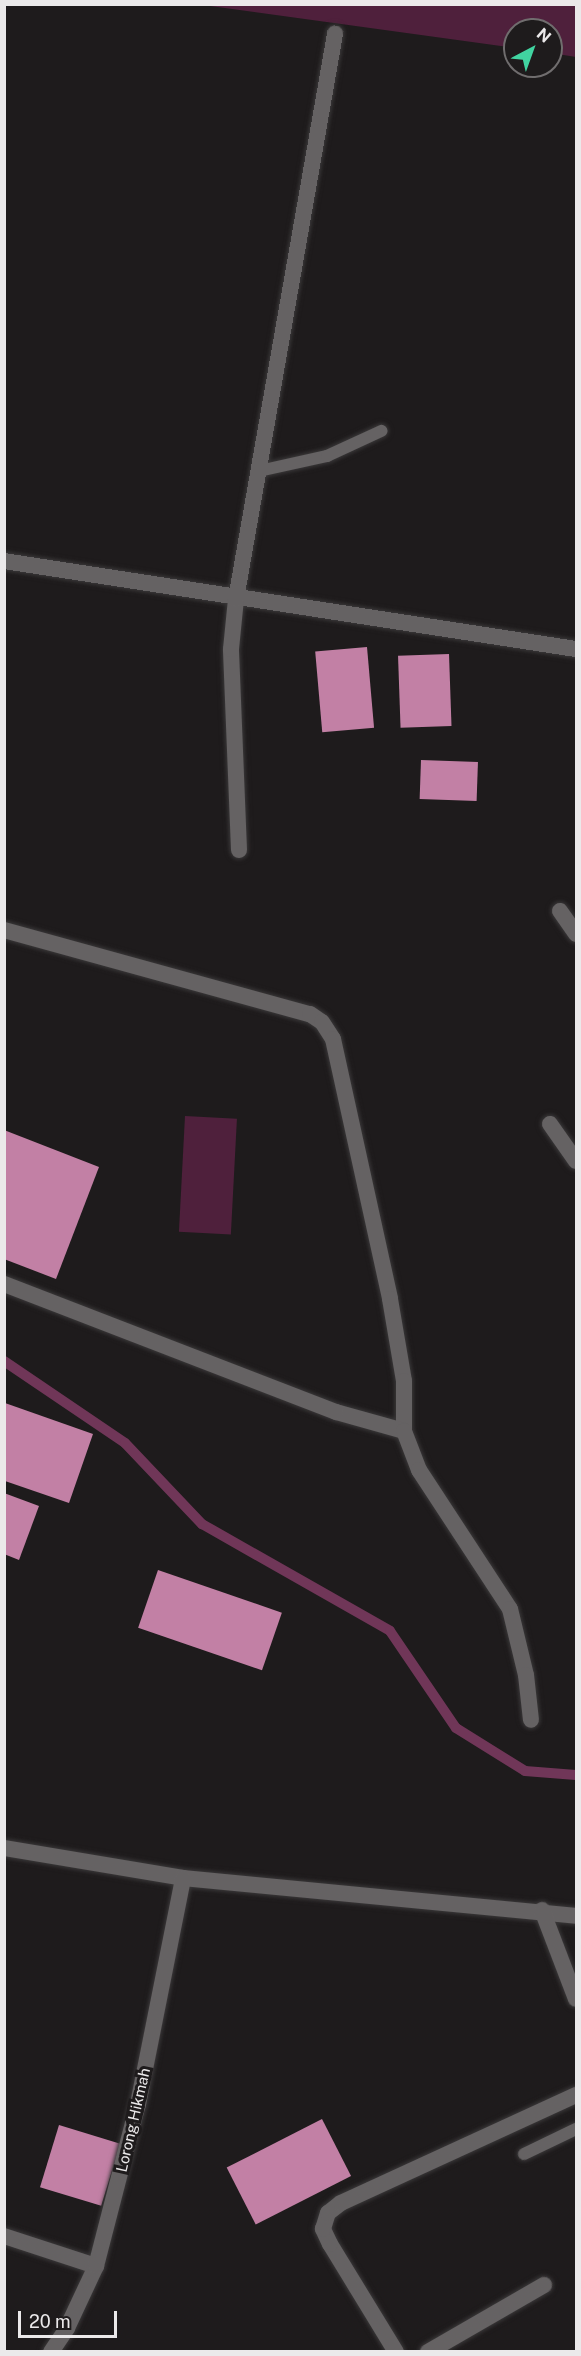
<!DOCTYPE html>
<style>
body{margin:0}
#map{position:relative;width:581px;height:2356px;overflow:hidden;background:#1e1b1c;font-family:"Public Sans",sans-serif}
div>[style]{position:absolute}
.green>*{inset:0;background:#4f203c;transform-origin:0 0}
.stream>*{height:10px;margin:-5px;padding:0 5px;transform-origin:5px;border-radius:5px;background:#703658}
.building>*{inset:0;background:#c280a5;transform-origin:0 0}
.roads{filter:drop-shadow(0 0 2px #3a3839) drop-shadow(0 0 2px #3a3839)}
.service>*{height:12px;margin:-6px;padding:0 6px;transform-origin:6px;border-radius:6px;background:#656263}
.minor>*{height:16px;margin:-8px;padding:0 8px;transform-origin:8px;border-radius:8px;background:#656263}
span{translate:-50% -50%;white-space:nowrap;text-align:center;line-height:1.15;-webkit-text-stroke:6px #1e1b1c;paint-order:stroke}
.street-label{font-size:15px;color:#ebe9ea}
.frame{position:absolute;inset:0;border:6px solid #ebe9ea;pointer-events:none}
.north{position:absolute;left:503px;top:18px;width:60px;height:60px;box-sizing:border-box;background:#1e1b1c;border:2px solid #706d6e;border-radius:50%;rotate:41deg;font-size:16px;font-weight:700;line-height:24px;text-align:center;color:#ebe9ea}
.north::after{content:'';display:block;margin:auto;width:21px;height:27px;background:#41d4a1;clip-path:polygon(50% 0,100% 100%,50% 72%,0 100%)}
.scale{position:absolute;left:18px;top:2311px;width:99px;height:27px;box-sizing:border-box;border:3px solid #ebe9ea;border-top:0;padding-left:8px;font-size:18px;line-height:21px;white-space:nowrap;color:#ebe9ea;-webkit-text-stroke:4px #1e1b1c;paint-order:stroke}
</style>
<div id="map">
<div class="green">
<i style="clip-path:polygon(203px 5px,576px 5px,576px 57px,551px 53px,551px 30px,515px 30px,515px 48px)"></i>
<i style="left:185px;top:1116px;width:52px;height:116px;rotate:3deg"></i>
</div>
<div class="stream">
<i style="left:4px;top:1361px;width:146px;rotate:34.1deg"></i>
<i style="left:125px;top:1443px;width:112px;rotate:46.5deg"></i>
<i style="left:202px;top:1524px;width:216px;rotate:29.6deg"></i>
<i style="left:390px;top:1631px;width:117px;rotate:55.8deg"></i>
<i style="left:456px;top:1728px;width:81px;rotate:31.9deg"></i>
<i style="left:525px;top:1771px;width:51px;rotate:4.5deg"></i>
</div>
<div class="building">
<i style="left:367px;top:647px;width:81px;height:52px;rotate:85deg"></i>
<i style="left:449px;top:654px;width:72px;height:51px;rotate:88deg"></i>
<i style="left:421px;top:760px;width:57px;height:39px;rotate:2deg"></i>
<i style="clip-path:polygon(4px 1130px,99px 1167px,56px 1279px,4px 1259px)"></i>
<i style="clip-path:polygon(5px 1403px,93px 1434px,69px 1503px,5px 1481px)"></i>
<i style="clip-path:polygon(4px 1493px,39px 1506px,19px 1560px,4px 1554px)"></i>
<i style="left:158px;top:1570px;width:131px;height:61px;rotate:19deg"></i>
<i style="left:322px;top:2119px;width:64px;height:107px;rotate:63deg"></i>
<i style="left:59px;top:2125px;width:64px;height:65px;rotate:17deg"></i>
</div>
<div class="roads">
<div class="service">
<i style="left:259px;top:471px;width:70px;rotate:-12.4deg"></i>
<i style="left:327px;top:456px;width:60px;rotate:-24.8deg"></i>
<i style="left:524px;top:2154px;width:58px;rotate:-25.7deg"></i>
</div>
<div class="minor">
<i style="left:4px;top:561px;width:579px;rotate:8.75deg"></i>
<i style="left:239px;top:850px;width:201px;rotate:-92.3deg"></i>
<i style="left:231px;top:649px;width:50px;rotate:-84.3deg"></i>
<i style="left:236px;top:599px;width:574px;rotate:-80.06deg"></i>
<i style="left:560px;top:911px;width:28px;rotate:55deg"></i>
<i style="left:4px;top:930px;width:317px;rotate:15.4deg"></i>
<i style="left:310px;top:1014px;width:14px;rotate:34deg"></i>
<i style="left:322px;top:1022px;width:20px;rotate:57deg"></i>
<i style="left:333px;top:1039px;width:266px;rotate:77.6deg"></i>
<i style="left:390px;top:1299px;width:83px;rotate:80.3deg"></i>
<i style="left:404px;top:1381px;width:50px;rotate:90deg"></i>
<i style="left:404px;top:1431px;width:71px;rotate:-164.4deg"></i>
<i style="left:336px;top:1412px;width:356px;rotate:-158.9deg"></i>
<i style="left:550px;top:1124px;width:45px;rotate:54.9deg"></i>
<i style="left:404px;top:1431px;width:42px;rotate:69deg"></i>
<i style="left:419px;top:1470px;width:166px;rotate:56.8deg"></i>
<i style="left:510px;top:1609px;width:68px;rotate:76.4deg"></i>
<i style="left:526px;top:1675px;width:45px;rotate:83.7deg"></i>
<i style="left:4px;top:1848px;width:181px;rotate:9.5deg"></i>
<i style="left:183px;top:1878px;width:395px;rotate:5.5deg"></i>
<i style="left:542px;top:1910px;width:95px;rotate:69.1deg"></i>
<i style="left:4px;top:2236px;width:97px;rotate:18.1deg"></i>
<i style="left:51px;top:2352px;width:29px;rotate:-56deg"></i>
<i style="left:67px;top:2328px;width:68px;rotate:-64.9deg"></i>
<i style="left:96px;top:2266px;width:167px;rotate:-75.5deg"></i>
<i style="left:138px;top:2104px;width:230px;rotate:-78.7deg"></i>
<i style="left:396px;top:2352px;width:127px;rotate:-121.4deg"></i>
<i style="left:330px;top:2244px;width:17px;rotate:-115deg"></i>
<i style="left:323px;top:2229px;width:17px;rotate:-73deg"></i>
<i style="left:328px;top:2213px;width:16px;rotate:-38deg"></i>
<i style="left:341px;top:2203px;width:259px;rotate:-24.7deg"></i>
<i style="left:428px;top:2352px;width:134px;rotate:-30deg"></i>
</div>
</div>
<div class="street-label">
<span style="left:133px;top:2120px;rotate:-77deg">Lorong Hikmah</span>
</div>
<div class="frame"></div>
<div class="north">N</div>
<div class="scale">20 m</div>
</div>
